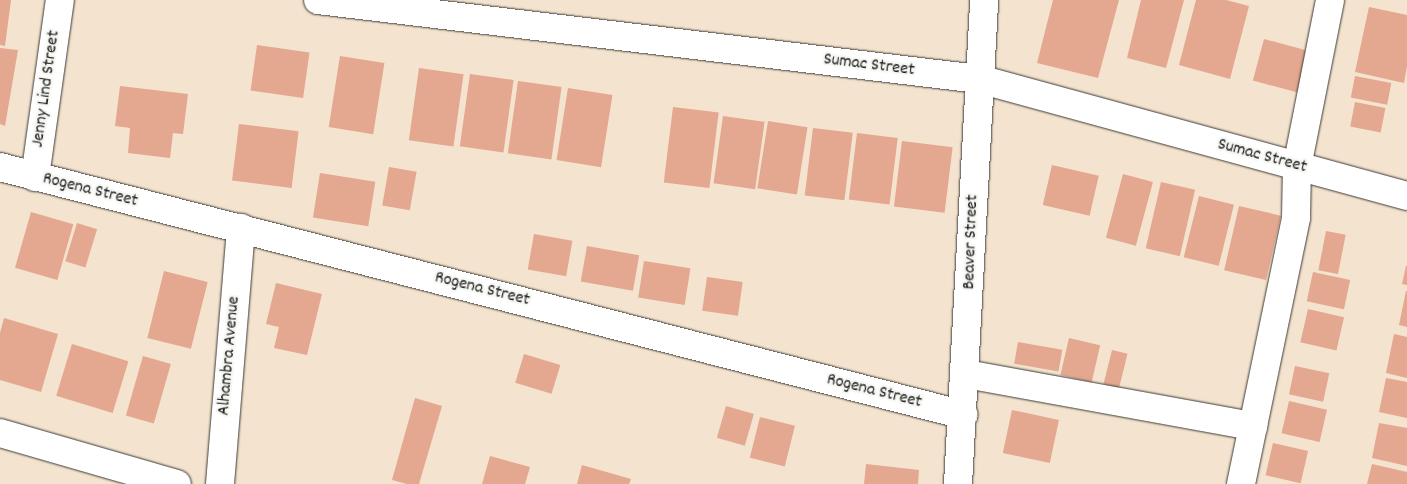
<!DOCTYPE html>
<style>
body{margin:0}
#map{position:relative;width:1407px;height:484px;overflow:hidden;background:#f4e3ce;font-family:Dekko,sans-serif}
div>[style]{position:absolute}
.building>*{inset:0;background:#e4a78f;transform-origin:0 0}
.roads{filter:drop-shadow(0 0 1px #3c3a37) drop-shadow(0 0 1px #3c3a37)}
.minor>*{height:28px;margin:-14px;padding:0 14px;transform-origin:14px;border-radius:14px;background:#fff}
span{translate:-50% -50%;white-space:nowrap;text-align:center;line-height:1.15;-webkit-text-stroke:4.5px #f6f6f2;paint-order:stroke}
.street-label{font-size:18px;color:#1c1c1c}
</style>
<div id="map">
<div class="building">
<i style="clip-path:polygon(0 0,11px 0,5px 46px,0 45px)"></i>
<i style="clip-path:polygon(1053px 0,1119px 0,1098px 78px,1037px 63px)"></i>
<i style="clip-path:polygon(1141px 0,1184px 0,1166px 68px,1127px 58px)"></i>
<i style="clip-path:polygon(1196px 0,1226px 0,1249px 6px,1230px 79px,1179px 65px)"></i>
<i style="clip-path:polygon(1369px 7px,1407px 15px,1407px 66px,1404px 83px,1355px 72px)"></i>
<i style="left:1264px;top:39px;width:54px;height:43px;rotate:15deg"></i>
<i style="left:257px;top:45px;width:53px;height:46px;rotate:8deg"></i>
<i style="clip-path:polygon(0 48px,18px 50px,5px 126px,0 124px)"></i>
<i style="left:340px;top:56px;width:45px;height:72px;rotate:9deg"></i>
<i style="left:419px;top:68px;width:45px;height:73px;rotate:8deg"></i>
<i style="left:470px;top:74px;width:44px;height:73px;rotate:8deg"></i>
<i style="left:1355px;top:76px;width:37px;height:22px;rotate:11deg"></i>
<i style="left:518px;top:81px;width:44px;height:73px;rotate:8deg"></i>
<i style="clip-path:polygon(120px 86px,188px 94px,183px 134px,173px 133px,170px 158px,128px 153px,130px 128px,115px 126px)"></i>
<i style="left:568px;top:88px;width:45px;height:73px;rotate:9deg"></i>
<i style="left:1355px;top:102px;width:31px;height:25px;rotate:11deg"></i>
<i style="left:673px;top:107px;width:46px;height:76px;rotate:7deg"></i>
<i style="left:723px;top:116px;width:42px;height:68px;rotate:8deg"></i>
<i style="left:768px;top:121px;width:40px;height:68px;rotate:9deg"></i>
<i style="left:239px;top:124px;width:60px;height:57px;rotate:7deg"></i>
<i style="left:813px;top:128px;width:40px;height:68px;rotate:7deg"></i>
<i style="left:857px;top:133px;width:41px;height:67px;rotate:7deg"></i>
<i style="left:902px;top:141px;width:51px;height:66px;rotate:7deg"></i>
<i style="left:1052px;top:165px;width:48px;height:41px;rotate:13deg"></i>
<i style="left:389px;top:167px;width:28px;height:39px;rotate:10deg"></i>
<i style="left:320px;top:173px;width:56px;height:45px;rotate:9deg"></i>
<i style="left:1123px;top:174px;width:31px;height:66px;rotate:15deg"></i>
<i style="left:1161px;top:182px;width:35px;height:68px;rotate:13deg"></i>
<i style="left:1199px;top:196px;width:36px;height:63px;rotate:14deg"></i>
<i style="left:1239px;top:206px;width:43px;height:66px;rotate:13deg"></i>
<i style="left:31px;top:212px;width:44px;height:58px;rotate:16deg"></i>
<i style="left:77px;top:223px;width:21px;height:40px;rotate:17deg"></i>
<i style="left:1326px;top:231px;width:20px;height:40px;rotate:11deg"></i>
<i style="left:534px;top:234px;width:39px;height:36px;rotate:10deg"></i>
<i style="left:587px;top:246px;width:53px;height:36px;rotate:10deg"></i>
<i style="left:644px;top:261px;width:47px;height:37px;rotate:9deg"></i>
<i style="clip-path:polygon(1406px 266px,1407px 266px,1407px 285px,1402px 284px)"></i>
<i style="left:164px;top:271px;width:45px;height:69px;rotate:14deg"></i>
<i style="left:1313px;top:272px;width:38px;height:30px;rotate:12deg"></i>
<i style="left:707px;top:277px;width:36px;height:34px;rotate:8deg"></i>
<i style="clip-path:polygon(276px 283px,322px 294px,307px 355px,274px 348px,279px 327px,266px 324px)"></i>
<i style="clip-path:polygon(1406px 291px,1407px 291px,1407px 327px,1399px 325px)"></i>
<i style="left:1308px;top:309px;width:37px;height:34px;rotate:13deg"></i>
<i style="clip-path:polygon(4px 318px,58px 334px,41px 392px,0 380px,0 333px)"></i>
<i style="clip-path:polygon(1394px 334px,1407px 337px,1407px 378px,1386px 373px)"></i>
<i style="left:1069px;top:338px;width:32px;height:38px;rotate:13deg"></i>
<i style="left:1018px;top:342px;width:45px;height:22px;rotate:10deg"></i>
<i style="left:72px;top:344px;width:59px;height:54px;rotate:17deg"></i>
<i style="left:1112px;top:350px;width:16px;height:35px;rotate:14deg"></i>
<i style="left:524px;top:354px;width:38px;height:30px;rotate:17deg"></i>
<i style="left:143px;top:356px;width:29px;height:62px;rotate:16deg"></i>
<i style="left:1295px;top:366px;width:35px;height:29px;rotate:12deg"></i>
<i style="clip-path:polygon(1386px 378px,1407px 382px,1407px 418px,1379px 412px)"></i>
<i style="clip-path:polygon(415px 398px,442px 406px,419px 484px,407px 484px,392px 480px)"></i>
<i style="left:1289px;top:401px;width:39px;height:33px;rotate:13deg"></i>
<i style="left:726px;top:406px;width:29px;height:33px;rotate:16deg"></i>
<i style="left:1012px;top:410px;width:48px;height:44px;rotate:12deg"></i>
<i style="left:760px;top:417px;width:36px;height:42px;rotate:14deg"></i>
<i style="clip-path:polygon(1379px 423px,1407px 428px,1407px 466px,1372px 458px)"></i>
<i style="left:1273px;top:443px;width:36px;height:33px;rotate:13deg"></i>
<i style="clip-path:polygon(490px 456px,530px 467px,525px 484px,482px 484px)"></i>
<i style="clip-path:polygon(866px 464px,919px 470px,918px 484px,864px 484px)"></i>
<i style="clip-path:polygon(1372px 464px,1407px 472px,1407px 484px,1367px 484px)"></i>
<i style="clip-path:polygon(582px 465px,631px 479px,629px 484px,577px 484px)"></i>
</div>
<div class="roads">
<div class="minor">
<i style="left:318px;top:0;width:666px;rotate:6.82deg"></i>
<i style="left:979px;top:79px;width:444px;rotate:15.3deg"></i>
<i style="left:0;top:167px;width:995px;rotate:14.43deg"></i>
<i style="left:35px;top:177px;width:179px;rotate:-82deg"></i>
<i style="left:966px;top:374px;width:292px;rotate:10.3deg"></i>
<i style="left:0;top:433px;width:184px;rotate:16.1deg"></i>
<i style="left:220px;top:484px;width:257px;rotate:-85.3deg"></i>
<i style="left:958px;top:484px;width:485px;rotate:-86.9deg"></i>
<i style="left:1241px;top:484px;width:272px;rotate:-78.3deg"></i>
<i style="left:1296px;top:218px;width:51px;rotate:-88.9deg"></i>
<i style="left:1297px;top:167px;width:170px;rotate:-78.8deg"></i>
</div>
</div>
<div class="street-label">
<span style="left:869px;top:66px;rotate:7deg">Sumac Street</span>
<span style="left:47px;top:89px;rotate:-82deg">Jenny Lind Street</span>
<span style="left:1262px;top:157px;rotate:15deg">Sumac Street</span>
<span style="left:90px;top:191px;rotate:14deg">Rogena Street</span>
<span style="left:972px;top:242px;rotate:-88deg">Beaver Street</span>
<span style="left:482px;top:290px;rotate:14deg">Rogena Street</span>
<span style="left:230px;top:356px;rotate:-85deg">Alhambra Avenue</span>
<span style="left:874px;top:392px;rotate:14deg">Rogena Street</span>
</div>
</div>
